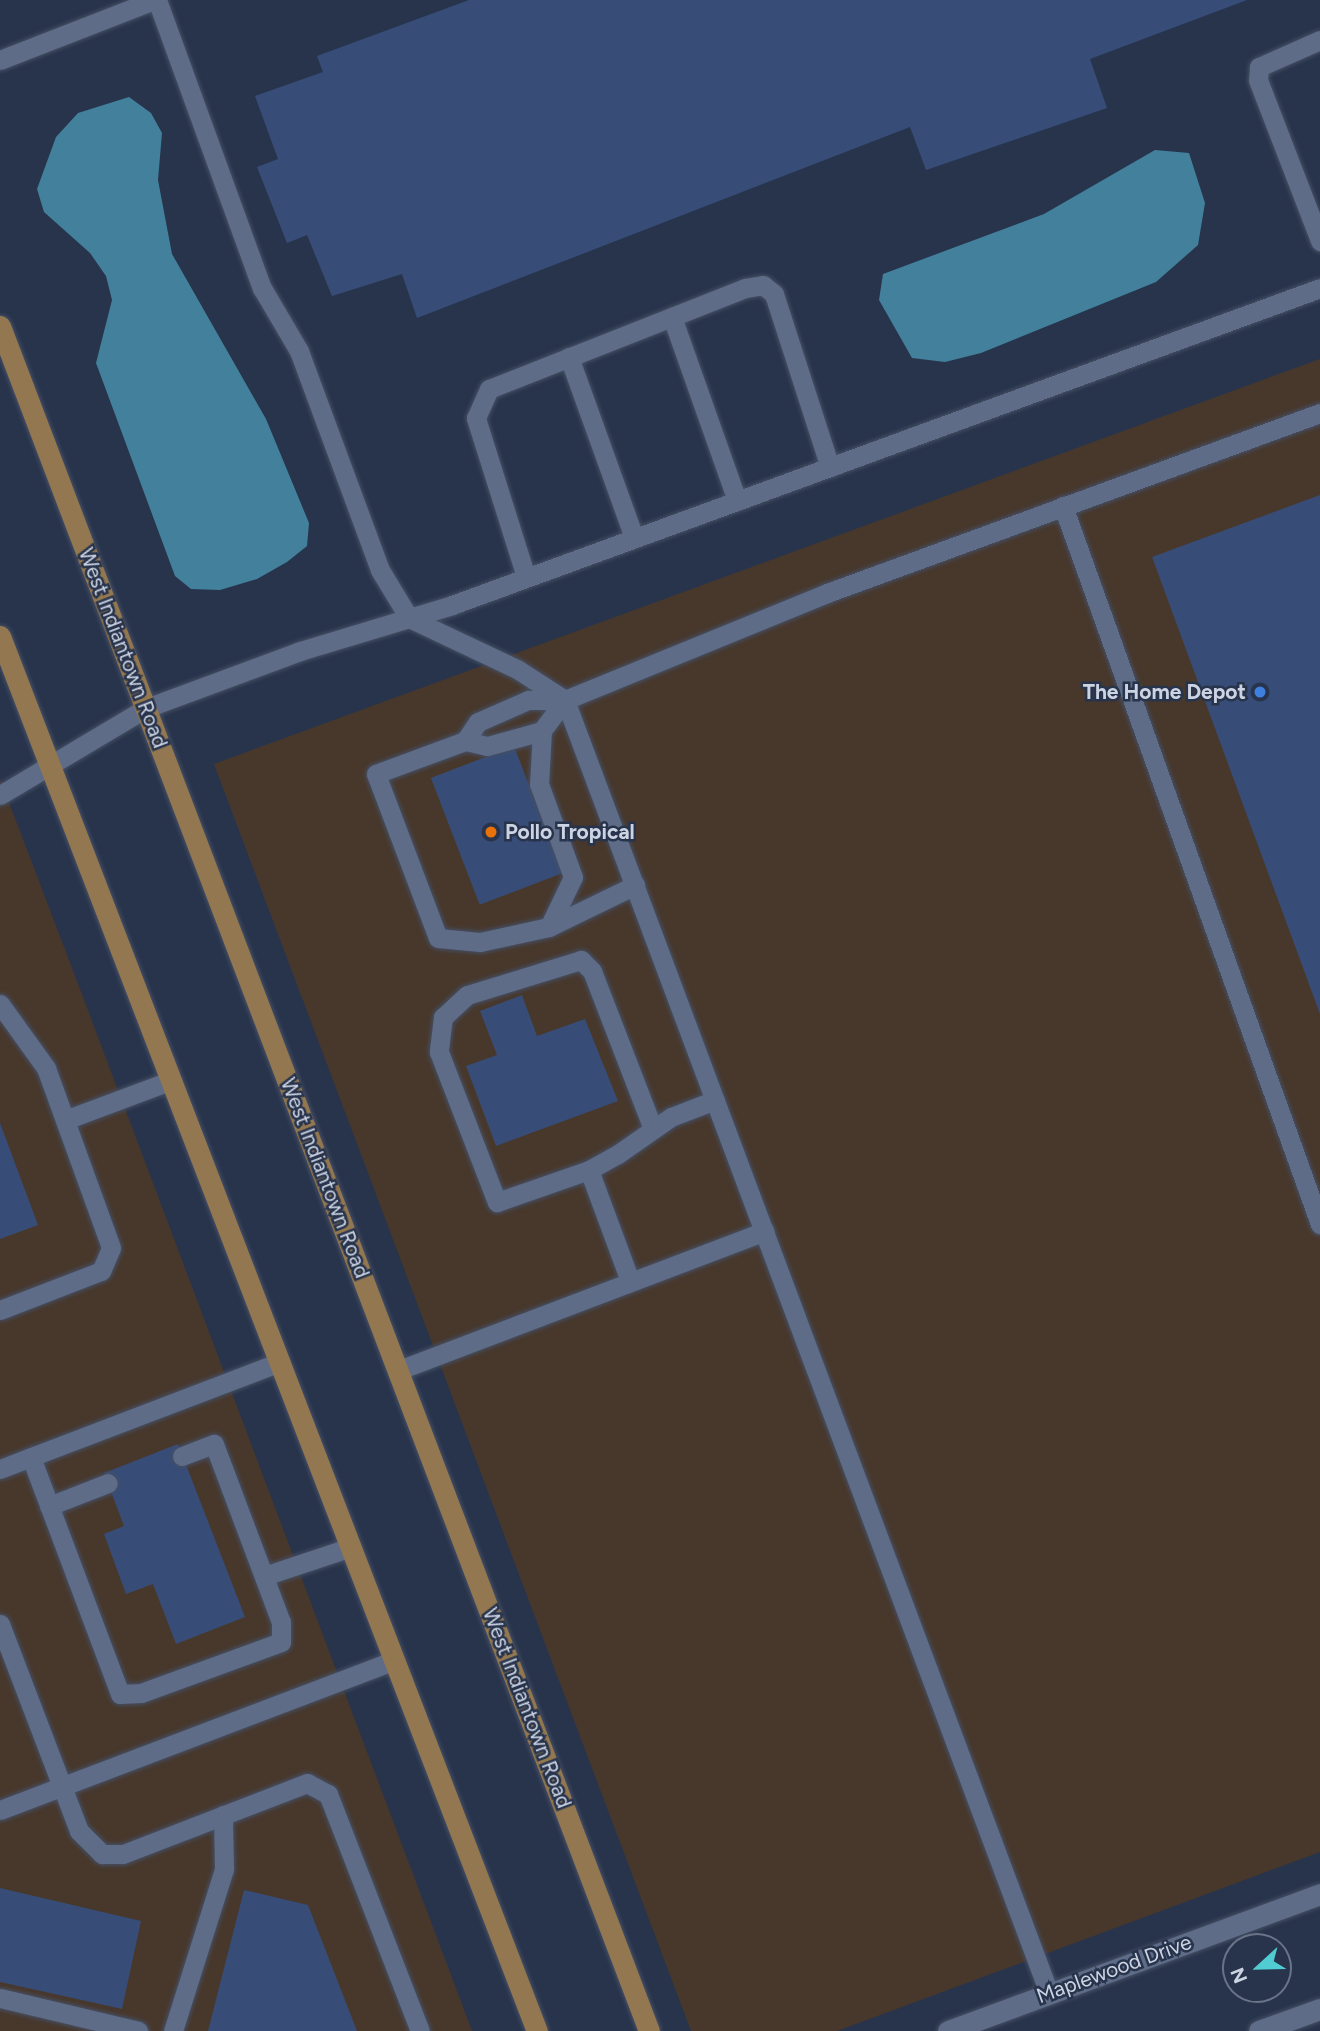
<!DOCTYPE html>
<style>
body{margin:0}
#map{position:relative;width:1320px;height:2031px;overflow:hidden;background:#28344c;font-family:Figtree,sans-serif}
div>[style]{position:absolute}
.commercial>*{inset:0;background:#48382c}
.water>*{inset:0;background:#42809c}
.building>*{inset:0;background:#374d78;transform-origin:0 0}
.roads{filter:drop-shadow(0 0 2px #454f64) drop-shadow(0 0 2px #454f64)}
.service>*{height:19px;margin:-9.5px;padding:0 9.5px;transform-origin:9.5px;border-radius:9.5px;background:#5e6c87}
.tertiary>*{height:21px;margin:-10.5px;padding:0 10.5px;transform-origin:10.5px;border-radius:10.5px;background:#5e6c87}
.primary>*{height:21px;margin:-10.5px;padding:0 10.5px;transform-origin:10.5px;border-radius:10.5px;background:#927750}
.dots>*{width:19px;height:19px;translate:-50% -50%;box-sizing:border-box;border:4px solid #28344c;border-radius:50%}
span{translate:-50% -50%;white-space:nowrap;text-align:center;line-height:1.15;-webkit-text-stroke:5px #28344c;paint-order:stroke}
.street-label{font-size:21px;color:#ccd4e3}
.poi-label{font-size:21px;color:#ccd4e3;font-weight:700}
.right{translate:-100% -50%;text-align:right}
.left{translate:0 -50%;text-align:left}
.north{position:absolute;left:1222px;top:1933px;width:70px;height:70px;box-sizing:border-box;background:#28344c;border:2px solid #6a7488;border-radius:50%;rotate:248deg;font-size:19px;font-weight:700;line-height:28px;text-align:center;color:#ccd4e3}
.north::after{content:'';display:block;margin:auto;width:24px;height:32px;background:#51ccd3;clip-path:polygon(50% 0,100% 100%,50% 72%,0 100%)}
</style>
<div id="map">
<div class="commercial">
<i style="clip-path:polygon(1320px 359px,1320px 1852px,837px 2031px,691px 2031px,214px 764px)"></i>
<i style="clip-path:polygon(0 779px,69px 960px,472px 2031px,0 2031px)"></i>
</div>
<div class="water">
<i style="clip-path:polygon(129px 97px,151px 113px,162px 133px,158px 180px,172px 254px,266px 419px,309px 523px,307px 546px,287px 562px,257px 579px,220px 590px,191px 589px,175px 576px,96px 363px,112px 300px,106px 276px,90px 253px,44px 212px,37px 189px,56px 137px,78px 113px)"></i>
<i style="clip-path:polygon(1155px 150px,1189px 153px,1205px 203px,1198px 245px,1156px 282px,981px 353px,945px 362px,912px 358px,879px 300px,883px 274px,1044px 214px)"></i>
</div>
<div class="building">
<i style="clip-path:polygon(469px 0,1247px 0,1090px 59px,1107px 108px,926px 170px,910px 127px,417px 318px,402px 274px,332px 296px,307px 235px,287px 243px,257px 167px,278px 159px,255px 96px,323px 72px,317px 56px)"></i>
<i style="clip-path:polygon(1320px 495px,1320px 1014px,1152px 557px)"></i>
<i style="left:514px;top:746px;width:136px;height:89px;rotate:69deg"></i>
<i style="clip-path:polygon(522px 995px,537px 1036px,585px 1019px,618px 1101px,496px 1146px,466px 1066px,497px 1055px,480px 1011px)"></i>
<i style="clip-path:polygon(0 1123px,38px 1225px,0 1239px)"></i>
<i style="clip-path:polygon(178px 1444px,245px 1617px,176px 1644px,153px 1584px,126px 1594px,104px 1534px,124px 1526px,104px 1473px)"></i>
<i style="clip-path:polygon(0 1888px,141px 1921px,122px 2009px,0 1982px)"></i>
<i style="clip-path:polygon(244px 1890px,308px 1905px,357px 2031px,208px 2031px)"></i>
</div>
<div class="roads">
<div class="service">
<i style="left:157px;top:0;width:307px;rotate:70deg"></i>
<i style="left:262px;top:288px;width:73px;rotate:59.6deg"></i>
<i style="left:299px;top:351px;width:233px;rotate:69.7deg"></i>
<i style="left:380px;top:570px;width:56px;rotate:58.9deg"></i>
<i style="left:409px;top:618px;width:119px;rotate:25.3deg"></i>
<i style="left:517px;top:669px;width:57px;rotate:32.9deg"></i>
<i style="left:565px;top:700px;width:1381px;rotate:69.48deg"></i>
<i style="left:1320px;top:40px;width:67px;rotate:156.1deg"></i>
<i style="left:1259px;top:67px;width:13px;rotate:94deg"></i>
<i style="left:1258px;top:80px;width:173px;rotate:68.9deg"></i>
<i style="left:0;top:60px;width:165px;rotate:-21.3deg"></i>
<i style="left:672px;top:317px;width:195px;rotate:70.5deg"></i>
<i style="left:569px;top:357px;width:192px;rotate:70.2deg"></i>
<i style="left:1063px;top:506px;width:763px;rotate:70.31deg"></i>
<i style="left:526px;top:577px;width:167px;rotate:-107.5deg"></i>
<i style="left:476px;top:418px;width:32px;rotate:-66deg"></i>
<i style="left:489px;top:389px;width:275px;rotate:-21.5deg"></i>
<i style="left:745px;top:288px;width:18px;rotate:-9deg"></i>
<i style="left:763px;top:285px;width:14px;rotate:39deg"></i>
<i style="left:774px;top:294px;width:182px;rotate:72.1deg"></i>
<i style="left:565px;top:700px;width:39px;rotate:127deg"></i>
<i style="left:542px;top:731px;width:57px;rotate:164.7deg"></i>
<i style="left:487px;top:746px;width:23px;rotate:-167deg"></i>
<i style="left:465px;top:741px;width:23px;rotate:-56deg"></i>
<i style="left:478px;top:722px;width:55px;rotate:-23.7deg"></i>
<i style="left:528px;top:700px;width:37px"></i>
<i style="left:565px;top:700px;width:283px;rotate:-22.2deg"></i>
<i style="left:827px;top:593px;width:525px;rotate:-20.06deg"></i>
<i style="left:542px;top:731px;width:53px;rotate:93.2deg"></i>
<i style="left:539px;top:784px;width:99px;rotate:69.9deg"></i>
<i style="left:573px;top:877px;width:55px;rotate:115.6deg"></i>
<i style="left:465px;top:741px;width:95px;rotate:159.7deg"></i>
<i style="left:376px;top:774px;width:175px;rotate:69.3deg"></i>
<i style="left:438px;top:938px;width:42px;rotate:5.4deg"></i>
<i style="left:480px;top:942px;width:71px;rotate:-12.3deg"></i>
<i style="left:549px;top:927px;width:96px;rotate:-26deg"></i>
<i style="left:0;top:795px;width:170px;rotate:-30.8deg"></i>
<i style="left:146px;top:708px;width:164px;rotate:-20.3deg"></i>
<i style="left:300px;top:651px;width:159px;rotate:-16.8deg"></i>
<i style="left:452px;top:605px;width:924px;rotate:-20.06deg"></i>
<i style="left:0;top:1004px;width:79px;rotate:54.3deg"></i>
<i style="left:46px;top:1068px;width:191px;rotate:70.1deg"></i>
<i style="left:111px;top:1248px;width:25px;rotate:113deg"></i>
<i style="left:101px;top:1271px;width:108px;rotate:158.9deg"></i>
<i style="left:65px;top:1120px;width:114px;rotate:-20.5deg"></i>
<i style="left:653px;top:1129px;width:169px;rotate:-111.1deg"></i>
<i style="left:592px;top:971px;width:16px;rotate:-135deg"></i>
<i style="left:581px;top:960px;width:119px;rotate:162.9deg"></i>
<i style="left:467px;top:995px;width:33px;rotate:137deg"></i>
<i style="left:443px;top:1017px;width:35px;rotate:97deg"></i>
<i style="left:439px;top:1052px;width:161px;rotate:68.9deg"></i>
<i style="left:497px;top:1202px;width:97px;rotate:-19.2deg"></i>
<i style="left:589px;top:1170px;width:33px;rotate:-29deg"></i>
<i style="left:618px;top:1154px;width:65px;rotate:-34.9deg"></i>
<i style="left:671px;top:1117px;width:47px;rotate:-21.1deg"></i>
<i style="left:589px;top:1170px;width:118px;rotate:69.7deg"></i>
<i style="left:399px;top:1370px;width:391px;rotate:-20.8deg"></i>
<i style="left:182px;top:1456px;width:34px;rotate:-21deg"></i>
<i style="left:214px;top:1444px;width:190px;rotate:69.4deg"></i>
<i style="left:281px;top:1622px;width:20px;rotate:90deg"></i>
<i style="left:281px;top:1642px;width:149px;rotate:160deg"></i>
<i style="left:141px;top:1693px;width:21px;rotate:177deg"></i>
<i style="left:120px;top:1694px;width:253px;rotate:-110.6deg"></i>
<i style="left:31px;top:1457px;width:267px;rotate:-20.9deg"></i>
<i style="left:0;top:1469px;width:33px;rotate:-21deg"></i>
<i style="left:49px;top:1506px;width:63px;rotate:-21.3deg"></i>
<i style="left:264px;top:1576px;width:92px;rotate:-18.4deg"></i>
<i style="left:0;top:1624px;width:222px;rotate:69.1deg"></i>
<i style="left:79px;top:1831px;width:33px;rotate:45deg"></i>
<i style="left:102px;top:1854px;width:21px"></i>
<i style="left:123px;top:1854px;width:197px;rotate:-21.1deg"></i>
<i style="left:307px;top:1783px;width:24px;rotate:28deg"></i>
<i style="left:328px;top:1794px;width:254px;rotate:68.8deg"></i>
<i style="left:0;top:1810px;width:422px;rotate:-20.8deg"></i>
<i style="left:0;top:1998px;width:142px;rotate:13.4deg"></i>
<i style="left:173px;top:2031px;width:170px;rotate:-72.5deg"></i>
<i style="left:224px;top:1869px;width:54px;rotate:-91.1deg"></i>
</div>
<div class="tertiary">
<i style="left:948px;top:2031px;width:396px;rotate:-20.2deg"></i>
<i style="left:1259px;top:2031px;width:65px;rotate:-19.8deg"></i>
</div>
<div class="primary">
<i style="left:0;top:326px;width:1824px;rotate:69.16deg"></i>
<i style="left:0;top:636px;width:1495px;rotate:68.95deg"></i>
</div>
</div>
<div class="dots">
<i style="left:1260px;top:692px;background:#3f7fe0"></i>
<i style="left:491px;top:832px;background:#e8710a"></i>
</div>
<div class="street-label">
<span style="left:123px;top:648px;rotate:69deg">West Indiantown Road</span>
<span style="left:325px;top:1178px;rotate:69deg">West Indiantown Road</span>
<span style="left:527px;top:1708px;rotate:69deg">West Indiantown Road</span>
<span style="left:1114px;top:1969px;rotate:-20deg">Maplewood Drive</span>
</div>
<div class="poi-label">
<span class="right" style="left:1246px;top:692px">The Home Depot</span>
<span class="left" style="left:505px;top:832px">Pollo Tropical</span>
</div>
<div class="north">N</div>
</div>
